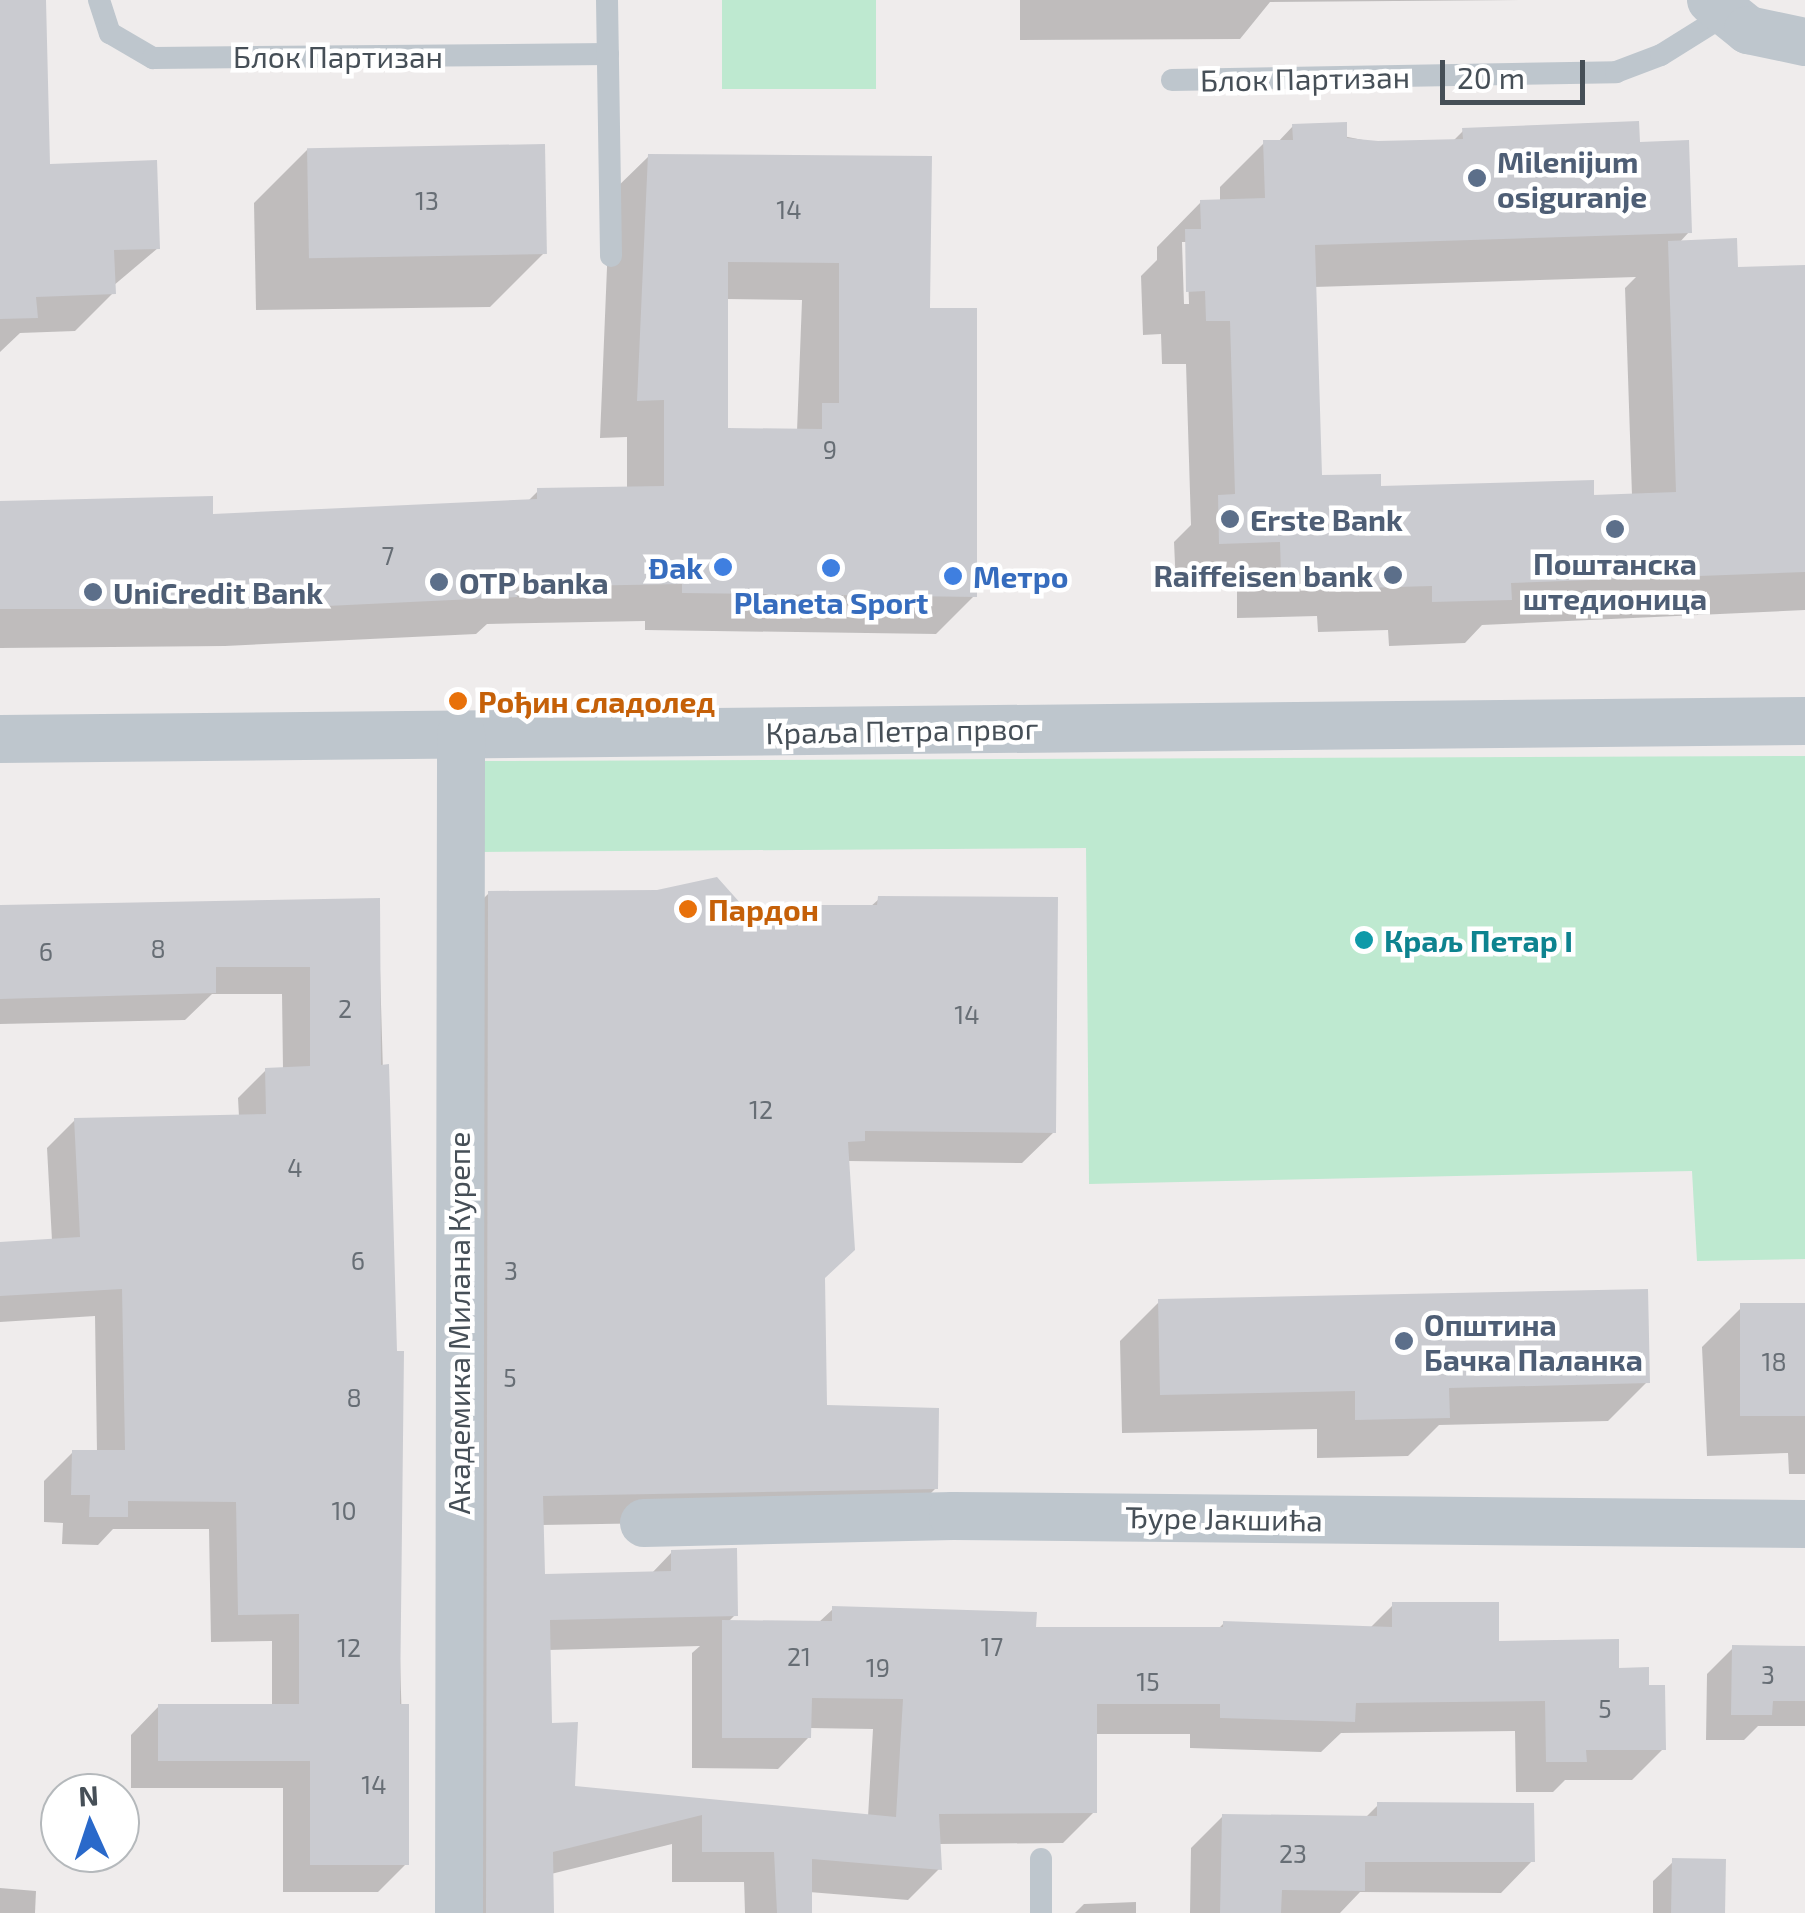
<!DOCTYPE html>
<meta charset="utf-8">
<style>
body{margin:0}
#map{position:relative;width:1805px;height:1913px;overflow:hidden;background:#efecec;font-family:"Exo 2",sans-serif}
div>[style]{position:absolute}
.green>*{inset:0;background:#bee9d0;transform-origin:0 0}
.shadow>*{inset:0;background:#0003}
.building>*{inset:0;background:#cacbd0;transform-origin:0 0}
.lane>*{height:22px;margin:-11px;padding:0 11px;transform-origin:11px;border-radius:11px;background:#bec6cd}
.street>*{height:48px;margin:-24px;padding:0 24px;transform-origin:24px;border-radius:24px;background:#bec6cd}
.dots>*{width:28px;height:28px;translate:-50% -50%;box-sizing:border-box;border:5px solid #fff;border-radius:50%}
span{translate:-50% -50%;white-space:nowrap;text-align:center;line-height:1.15;-webkit-text-stroke:9px #fff;paint-order:stroke}
.number-label{font-size:25px;color:#676e75}
.number-label span{-webkit-text-stroke-width:0}
.street-label{font-size:30px;color:#464f57}
.service-label{font-size:30px;color:#4e5e75;font-weight:700}
.left{translate:0 -50%;text-align:left}
.right{translate:-100% -50%;text-align:right}
.shop-label{font-size:30px;color:#366cbe;font-weight:700}
.food-label{font-size:30px;color:#c56008;font-weight:700}
.culture-label{font-size:30px;color:#0d838f;font-weight:700}
.north{position:absolute;left:40px;top:1773px;width:100px;height:100px;box-sizing:border-box;background:#fff;border:2px solid #b5b9bc;border-radius:50%;rotate:357deg;font-size:28px;font-weight:700;line-height:40px;text-align:center;color:#464f57}
.north::after{content:'';display:block;margin:auto;width:35px;height:45px;background:#2a69ca;clip-path:polygon(50% 0,100% 100%,50% 72%,0 100%)}
.scale{position:absolute;left:1440px;top:60px;width:145px;height:45px;box-sizing:border-box;border:5px solid #464f57;border-top:0;padding-left:12px;font-size:30px;line-height:35px;white-space:nowrap;color:#464f57;-webkit-text-stroke:8px #fff;paint-order:stroke}
</style>
<div id="map">
<div class="green">
<i style="left:722px;top:0;width:154px;height:89px"></i>
<i style="clip-path:polygon(1805px 756px,1805px 1259px,1697px 1261px,1692px 1171px,1089px 1184px,1086px 848px,477px 852px,479px 761px)"></i>
</div>
<div class="shadow">
<i style="clip-path:polygon(0 0,43px 0,48px 167px,158px 248px,113px 286px,113px 293px,75px 331px,20px 333px,0 352px)"></i>
<i style="clip-path:polygon(1020px 0,1522px 0,1270px 2px,1240px 39px,1020px 40px)"></i>
<i style="clip-path:polygon(evenodd,1293px 126px,1378px 143px,1452px 142px,1463px 131px,1637px 144px,1689px 232px,1679px 243px,1736px 269px,1805px 268px,1805px 610px,1482px 625px,1465px 643px,1389px 646px,1388px 630px,1318px 632px,1317px 616px,1237px 618px,1237px 586px,1176px 587px,1174px 542px,1191px 525px,1186px 364px,1162px 364px,1161px 334px,1143px 335px,1141px 276px,1157px 260px,1157px 247px,1201px 202px,1220px 202px,1220px 187px,1264px 143px,1277px 143px,1293px 126px,1182px 242px,1187px 242px,1189px 304px,1184px 304px,1182px 242px,1293px 126px,1636px 277px,1625px 288px,1632px 496px,1379px 489px,1320px 478px,1314px 287px,1636px 277px)"></i>
<i style="clip-path:polygon(308px 149px,544px 253px,490px 307px,256px 310px,254px 203px)"></i>
<i style="clip-path:polygon(evenodd,649px 156px,928px 311px,974px 596px,936px 634px,645px 630px,645px 621px,487px 624px,476px 634px,225px 646px,0 648px,0 504px,210px 516px,527px 502px,538px 491px,627px 489px,627px 437px,600px 438px,610px 194px,649px 156px,726px 299px,802px 300px,797px 431px,726px 430px,726px 299px)"></i>
<i style="clip-path:polygon(evenodd,489px 893px,741px 907px,870px 907px,879px 899px,1054px 1132px,1022px 1163px,847px 1161px,822px 1279px,824px 1408px,936px 1488px,905px 1519px,542px 1525px,543px 1577px,651px 1574px,672px 1552px,735px 1615px,728px 1622px,818px 1623px,833px 1609px,1034px 1629px,1218px 1629px,1224px 1623px,1369px 1629px,1393px 1605px,1496px 1644px,1617px 1671px,1647px 1687px,1663px 1749px,1632px 1780px,1565px 1780px,1553px 1792px,1516px 1792px,1515px 1731px,1341px 1733px,1321px 1752px,1190px 1748px,1190px 1734px,1095px 1734px,1094px 1812px,1063px 1843px,938px 1844px,939px 1869px,908px 1900px,809px 1892px,810px 1913px,745px 1913px,744px 1882px,672px 1882px,672px 1844px,551px 1874px,552px 1913px,458px 1913px,458px 924px,489px 893px,700px 1646px,692px 1653px,692px 1768px,778px 1769px,809px 1737px,809px 1728px,873px 1729px,868px 1817px,572px 1789px,549px 1726px,548px 1650px,700px 1646px)"></i>
<i style="clip-path:polygon(378px 900px,406px 1864px,378px 1892px,283px 1892px,283px 1788px,131px 1788px,131px 1735px,159px 1706px,272px 1707px,272px 1641px,211px 1642px,209px 1529px,113px 1529px,98px 1545px,62px 1544px,63px 1523px,44px 1522px,44px 1481px,73px 1452px,97px 1453px,95px 1316px,0 1322px,0 1244px,52px 1241px,47px 1148px,75px 1120px,239px 1117px,238px 1098px,266px 1070px,283px 1070px,282px 994px,212px 994px,185px 1020px,0 1024px,0 907px)"></i>
<i style="clip-path:polygon(1159px 1302px,1647px 1382px,1608px 1421px,1439px 1425px,1408px 1456px,1317px 1458px,1317px 1429px,1122px 1433px,1120px 1341px)"></i>
<i style="clip-path:polygon(1805px 1306px,1805px 1474px,1789px 1474px,1788px 1453px,1707px 1456px,1702px 1347px,1741px 1308px)"></i>
<i style="clip-path:polygon(1733px 1648px,1805px 1649px,1805px 1726px,1758px 1726px,1744px 1740px,1706px 1740px,1707px 1674px)"></i>
<i style="clip-path:polygon(1378px 1805px,1532px 1861px,1501px 1893px,1360px 1892px,1340px 1913px,1190px 1913px,1191px 1848px,1223px 1816px,1365px 1818px)"></i>
<i style="clip-path:polygon(1674px 1861px,1722px 1913px,1653px 1913px,1653px 1881px)"></i>
<i style="clip-path:polygon(0 1888px,36px 1891px,35px 1913px,0 1913px)"></i>
<i style="clip-path:polygon(1136px 1902px,1136px 1913px,1075px 1913px,1084px 1904px)"></i>
</div>
<div class="building">
<i style="clip-path:polygon(0 0,46px 0,50px 164px,157px 160px,160px 249px,114px 250px,116px 294px,36px 297px,38px 318px,0 319px)"></i>
<i style="clip-path:polygon(1639px 121px,1640px 142px,1689px 140px,1692px 233px,1315px 245px,1322px 475px,1381px 474px,1381px 486px,1594px 480px,1594px 495px,1676px 492px,1668px 241px,1737px 238px,1738px 267px,1805px 265px,1805px 572px,1511px 583px,1512px 600px,1432px 602px,1432px 586px,1361px 588px,1360px 572px,1281px 575px,1280px 542px,1219px 544px,1218px 495px,1235px 494px,1230px 321px,1206px 321px,1205px 291px,1186px 292px,1185px 229px,1201px 229px,1200px 200px,1265px 198px,1263px 140px,1293px 140px,1292px 124px,1347px 122px,1347px 138px,1378px 141px,1463px 139px,1462px 128px)"></i>
<i style="left:545px;top:144px;width:110px;height:238px;rotate:89deg"></i>
<i style="clip-path:polygon(evenodd,648px 154px,932px 156px,930px 308px,977px 308px,977px 597px,682px 593px,682px 584px,516px 587px,517px 597px,264px 609px,0 609px,0 501px,213px 496px,213px 514px,537px 499px,537px 488px,664px 486px,664px 400px,637px 401px,648px 154px,728px 262px,839px 263px,839px 403px,822px 403px,822px 429px,728px 428px,728px 262px)"></i>
<i style="clip-path:polygon(717px 877px,742px 905px,877px 905px,878px 896px,1058px 897px,1056px 1133px,865px 1131px,865px 1141px,848px 1142px,855px 1250px,825px 1278px,827px 1405px,939px 1408px,938px 1489px,543px 1496px,545px 1574px,671px 1571px,671px 1550px,737px 1548px,738px 1616px,550px 1620px,552px 1723px,578px 1722px,575px 1786px,896px 1817px,903px 1699px,812px 1698px,811px 1738px,722px 1738px,722px 1620px,832px 1621px,832px 1606px,1037px 1612px,1036px 1627px,1223px 1627px,1223px 1621px,1392px 1627px,1392px 1602px,1499px 1602px,1499px 1641px,1619px 1639px,1619px 1668px,1649px 1667px,1649px 1685px,1665px 1685px,1666px 1750px,1586px 1750px,1587px 1762px,1546px 1762px,1545px 1701px,1356px 1703px,1355px 1722px,1220px 1718px,1220px 1704px,1097px 1704px,1097px 1813px,939px 1814px,942px 1870px,812px 1859px,812px 1913px,777px 1913px,774px 1852px,702px 1852px,702px 1815px,553px 1852px,554px 1913px,486px 1913px,488px 891px,657px 890px)"></i>
<i style="clip-path:polygon(380px 898px,381px 1065px,389px 1064px,397px 1351px,404px 1351px,400px 1704px,409px 1704px,409px 1865px,310px 1865px,310px 1761px,158px 1761px,158px 1704px,299px 1704px,299px 1614px,238px 1615px,236px 1502px,128px 1501px,128px 1517px,89px 1517px,90px 1495px,71px 1495px,72px 1450px,125px 1450px,122px 1289px,0 1296px,0 1242px,80px 1237px,74px 1118px,266px 1114px,265px 1068px,310px 1066px,310px 967px,216px 967px,216px 993px,0 999px,0 905px)"></i>
<i style="clip-path:polygon(1648px 1289px,1650px 1383px,1449px 1388px,1450px 1418px,1355px 1420px,1355px 1391px,1160px 1395px,1158px 1299px)"></i>
<i style="left:1805px;top:1303px;width:113px;height:65px;rotate:90deg"></i>
<i style="clip-path:polygon(1732px 1645px,1805px 1646px,1805px 1701px,1773px 1701px,1772px 1715px,1731px 1715px)"></i>
<i style="clip-path:polygon(1377px 1802px,1534px 1803px,1535px 1862px,1365px 1862px,1365px 1891px,1282px 1890px,1281px 1913px,1220px 1913px,1222px 1814px,1377px 1816px)"></i>
<i style="left:1672px;top:1858px;width:54px;height:55px;rotate:1deg"></i>
</div>
<div class="lane">
<i style="left:99px;top:0;width:35px;rotate:72deg"></i>
<i style="left:110px;top:33px;width:50px;rotate:30.2deg"></i>
<i style="left:153px;top:58px;width:455px;rotate:-0.5deg"></i>
<i style="left:607px;top:0;width:256px;rotate:89.1deg"></i>
<i style="left:1172px;top:80px;width:444px;rotate:-1deg"></i>
<i style="left:1616px;top:72px;width:48px;rotate:-20.7deg"></i>
<i style="left:1661px;top:55px;width:75px;rotate:-32deg"></i>
<i style="left:1041px;top:1913px;width:54px;rotate:-90deg"></i>
</div>
<div class="street">
<i style="left:1711px;top:0;width:48px;rotate:39deg"></i>
<i style="left:1748px;top:30px;width:58px;rotate:11.9deg"></i>
<i style="left:0;top:739px;width:1805px;rotate:-0.57deg"></i>
<i style="left:644px;top:1523px;width:309px;rotate:-1.3deg"></i>
<i style="left:953px;top:1516px;width:852px;rotate:0.54deg"></i>
<i style="left:459px;top:1913px;width:1179px;rotate:-89.9deg"></i>
</div>
<div class="dots">
<i style="left:1477px;top:178px;background:#5c6f8a"></i>
<i style="left:1230px;top:519px;background:#5c6f8a"></i>
<i style="left:1615px;top:529px;background:#5c6f8a"></i>
<i style="left:723px;top:567px;background:#3f7fe0"></i>
<i style="left:831px;top:568px;background:#3f7fe0"></i>
<i style="left:1393px;top:575px;background:#5c6f8a"></i>
<i style="left:953px;top:576px;background:#3f7fe0"></i>
<i style="left:439px;top:582px;background:#5c6f8a"></i>
<i style="left:93px;top:592px;background:#5c6f8a"></i>
<i style="left:458px;top:701px;background:#e8710a"></i>
<i style="left:688px;top:909px;background:#e8710a"></i>
<i style="left:1364px;top:940px;background:#0f9aa8"></i>
<i style="left:1404px;top:1341px;background:#5c6f8a"></i>
</div>
<div class="number-label">
<span style="left:427px;top:200px">13</span>
<span style="left:789px;top:209px">14</span>
<span style="left:830px;top:449px">9</span>
<span style="left:388px;top:555px">7</span>
<span style="left:158px;top:948px">8</span>
<span style="left:46px;top:951px">6</span>
<span style="left:345px;top:1008px">2</span>
<span style="left:967px;top:1014px">14</span>
<span style="left:761px;top:1109px">12</span>
<span style="left:295px;top:1167px">4</span>
<span style="left:358px;top:1260px">6</span>
<span style="left:511px;top:1270px">3</span>
<span style="left:1774px;top:1361px">18</span>
<span style="left:510px;top:1377px">5</span>
<span style="left:354px;top:1397px">8</span>
<span style="left:344px;top:1510px">10</span>
<span style="left:992px;top:1646px">17</span>
<span style="left:349px;top:1647px">12</span>
<span style="left:799px;top:1656px">21</span>
<span style="left:878px;top:1667px">19</span>
<span style="left:1768px;top:1674px">3</span>
<span style="left:1148px;top:1681px">15</span>
<span style="left:1605px;top:1708px">5</span>
<span style="left:374px;top:1784px">14</span>
<span style="left:1293px;top:1853px">23</span>
</div>
<div class="street-label">
<span style="left:338px;top:56px">Блок Партизан</span>
<span style="left:1305px;top:78px;rotate:-1deg">Блок Партизан</span>
<span style="left:902px;top:730px;rotate:-1deg">Краља Петра првог</span>
<span style="left:458px;top:1323px;rotate:-90deg">Академика Милана Курепе</span>
<span style="left:1224px;top:1518px;rotate:1deg">Ђуре Јакшића</span>
</div>
<div class="service-label">
<span class="left" style="left:1497px;top:178px">Milenijum<br>osiguranje</span>
<span class="left" style="left:1250px;top:519px">Erste Bank</span>
<span style="left:1615px;top:580px">Поштанска<br>штедионица</span>
<span class="right" style="left:1373px;top:575px">Raiffeisen bank</span>
<span class="left" style="left:459px;top:582px">OTP banka</span>
<span class="left" style="left:113px;top:592px">UniCredit Bank</span>
<span class="left" style="left:1424px;top:1341px">Општина<br>Бачка Паланка</span>
</div>
<div class="shop-label">
<span class="right" style="left:703px;top:567px">Đak</span>
<span class="left" style="left:973px;top:576px">Метро</span>
<span style="left:831px;top:602px">Planeta Sport</span>
</div>
<div class="food-label">
<span class="left" style="left:478px;top:701px">Рођин сладолед</span>
<span class="left" style="left:708px;top:909px">Пардон</span>
</div>
<div class="culture-label">
<span class="left" style="left:1384px;top:940px">Краљ Петар I</span>
</div>
<div class="north">N</div>
<div class="scale">20 m</div>
</div>
